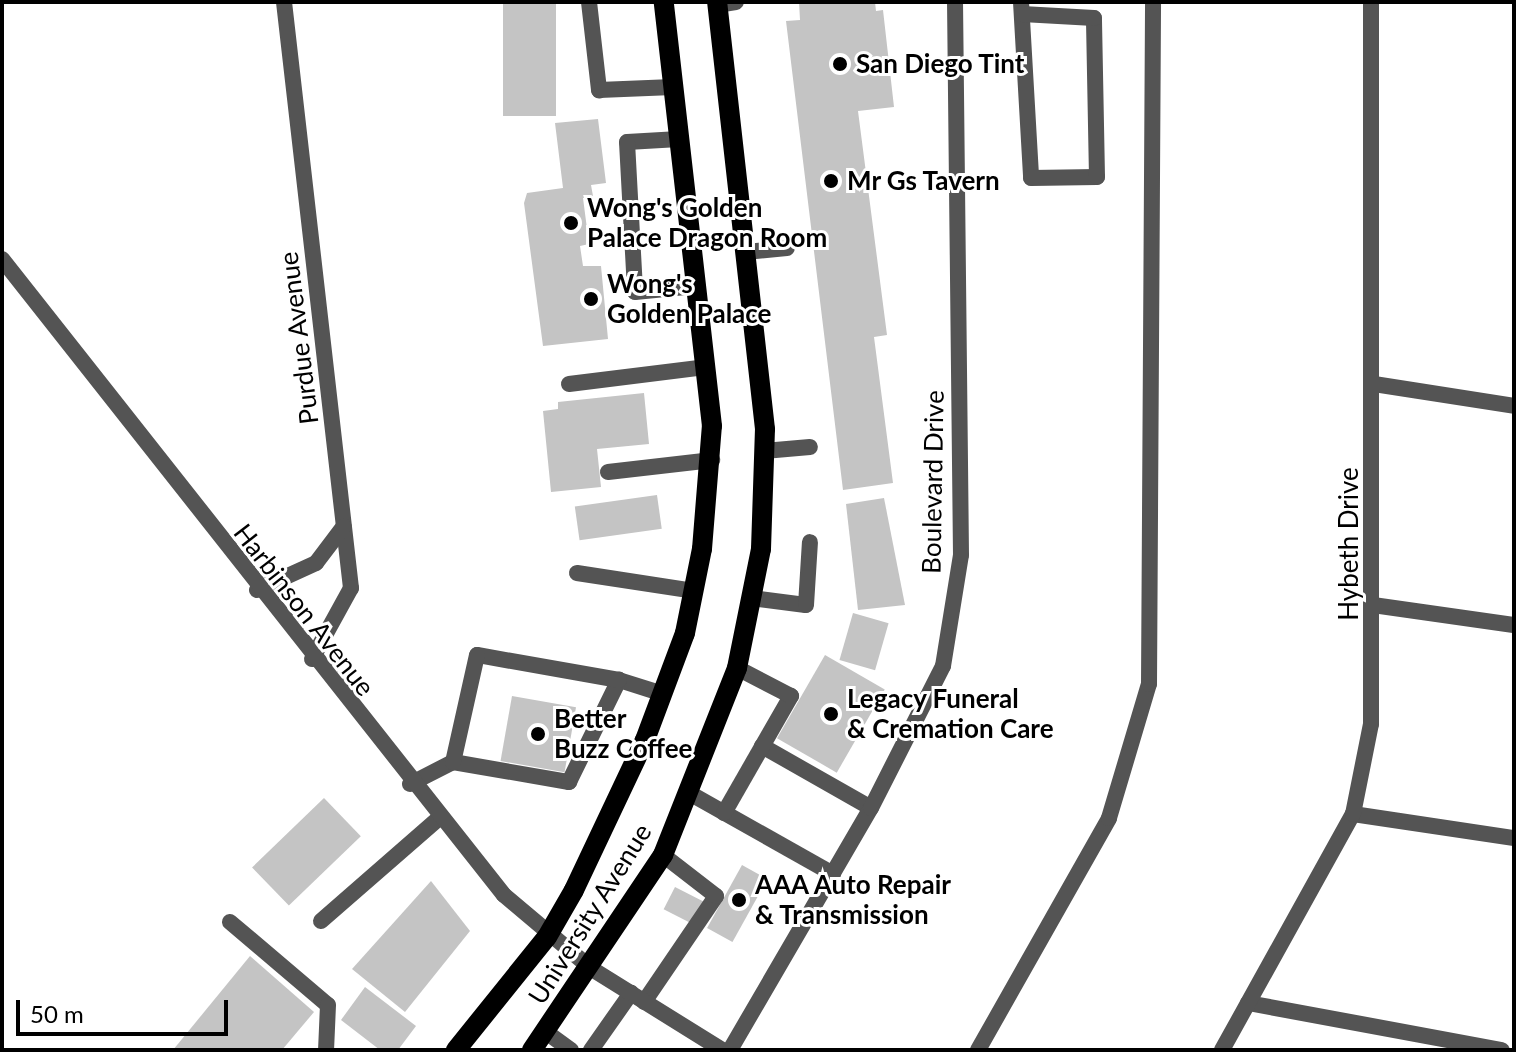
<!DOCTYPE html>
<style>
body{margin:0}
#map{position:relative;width:1516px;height:1052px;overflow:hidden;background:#fff;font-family:Lato,sans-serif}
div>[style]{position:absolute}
.building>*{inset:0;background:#c4c4c4;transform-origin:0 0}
.service>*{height:16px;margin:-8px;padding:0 8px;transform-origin:8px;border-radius:8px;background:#545454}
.minor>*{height:16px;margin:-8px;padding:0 8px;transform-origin:8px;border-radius:8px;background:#545454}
.tertiary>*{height:16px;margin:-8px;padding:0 8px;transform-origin:8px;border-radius:8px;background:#545454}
.primary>*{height:20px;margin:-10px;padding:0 10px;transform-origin:10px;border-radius:10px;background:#000}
.dots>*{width:22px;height:22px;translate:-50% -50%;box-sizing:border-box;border:4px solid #fff;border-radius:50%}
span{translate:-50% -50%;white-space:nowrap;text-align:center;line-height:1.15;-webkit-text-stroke:6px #fff;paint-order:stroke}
.poi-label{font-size:26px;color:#000;font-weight:700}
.left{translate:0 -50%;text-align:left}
.street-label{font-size:26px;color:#000}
.frame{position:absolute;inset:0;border:4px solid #000;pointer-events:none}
.scale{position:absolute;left:16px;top:1000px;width:212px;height:36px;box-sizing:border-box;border:4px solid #000;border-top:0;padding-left:10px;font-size:24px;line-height:28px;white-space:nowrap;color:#000;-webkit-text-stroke:6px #fff;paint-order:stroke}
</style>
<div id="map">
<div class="building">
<i style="left:503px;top:2px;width:53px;height:114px"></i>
<i style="clip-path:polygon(799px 2px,875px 2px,876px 11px,883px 10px,894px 107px,858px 111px,887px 335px,874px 337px,893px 483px,843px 490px,786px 21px,800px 20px)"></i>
<i style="clip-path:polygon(598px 119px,606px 183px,591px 185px,593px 196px,583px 198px,589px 244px,580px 246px,583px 266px,601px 266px,608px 339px,543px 346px,524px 203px,527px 193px,563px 188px,555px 123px)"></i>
<i style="clip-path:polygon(644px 393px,649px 444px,597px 449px,601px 487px,551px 492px,543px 411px,558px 409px,558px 402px)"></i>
<i style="left:657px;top:495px;width:34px;height:83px;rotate:82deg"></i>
<i style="clip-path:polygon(884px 498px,905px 605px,858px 610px,846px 504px)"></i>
<i style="left:853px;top:613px;width:37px;height:49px;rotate:16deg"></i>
<i style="left:825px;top:655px;width:69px;height:96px;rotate:30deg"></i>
<i style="left:512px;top:696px;width:65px;height:66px;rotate:10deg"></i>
<i style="left:324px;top:798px;width:53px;height:100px;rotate:46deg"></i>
<i style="left:742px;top:865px;width:29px;height:72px;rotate:29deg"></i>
<i style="clip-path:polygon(431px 881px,470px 931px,405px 1012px,352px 969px)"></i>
<i style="left:675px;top:887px;width:33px;height:25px;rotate:27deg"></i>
<i style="clip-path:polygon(250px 956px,314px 1012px,282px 1050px,173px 1050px)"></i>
<i style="clip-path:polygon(365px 987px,416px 1026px,398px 1050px,380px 1050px,341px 1020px)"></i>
</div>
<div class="service">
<i style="left:589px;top:2px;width:89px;rotate:83.5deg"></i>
<i style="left:599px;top:90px;width:74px;rotate:-2.3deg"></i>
<i style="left:1021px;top:2px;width:176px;rotate:86.7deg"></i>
<i style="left:1031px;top:178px;width:66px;rotate:-0.9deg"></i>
<i style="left:1097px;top:177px;width:159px;rotate:-91.1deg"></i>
<i style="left:1094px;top:18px;width:72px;rotate:-176.8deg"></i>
<i style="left:717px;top:5px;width:19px;rotate:-9deg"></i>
<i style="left:679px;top:139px;width:52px;rotate:176.7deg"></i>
<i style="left:627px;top:142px;width:150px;rotate:86.9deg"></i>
<i style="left:635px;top:292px;width:61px;rotate:-5.6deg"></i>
<i style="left:745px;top:252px;width:42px;rotate:-5.4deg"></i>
<i style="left:569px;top:384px;width:137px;rotate:-7.1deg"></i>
<i style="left:764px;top:451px;width:46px;rotate:-5deg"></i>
<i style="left:608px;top:472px;width:105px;rotate:-6.6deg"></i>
<i style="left:577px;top:573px;width:118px;rotate:8.7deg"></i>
<i style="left:751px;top:598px;width:55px;rotate:7.3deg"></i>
<i style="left:806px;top:605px;width:63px;rotate:-86.4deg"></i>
<i style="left:1373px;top:605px;width:142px;rotate:8.1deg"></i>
<i style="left:619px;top:680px;width:46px;rotate:17.7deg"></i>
<i style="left:762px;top:746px;width:125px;rotate:29.6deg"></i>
<i style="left:410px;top:784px;width:48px;rotate:-27.1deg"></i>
<i style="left:453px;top:762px;width:118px;rotate:9.8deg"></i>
<i style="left:569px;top:782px;width:114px;rotate:-63.9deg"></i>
<i style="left:619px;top:680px;width:144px;rotate:-170deg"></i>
<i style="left:477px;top:655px;width:110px;rotate:102.6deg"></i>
<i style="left:691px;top:794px;width:163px;rotate:29.4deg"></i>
<i style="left:724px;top:813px;width:135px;rotate:-60.2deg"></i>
<i style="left:791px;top:696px;width:61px;rotate:-152.6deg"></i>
<i style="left:321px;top:921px;width:155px;rotate:-41.1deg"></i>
<i style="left:230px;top:922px;width:128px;rotate:40.3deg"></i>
<i style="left:328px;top:1005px;width:45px;rotate:92.5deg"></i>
<i style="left:644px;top:1002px;width:128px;rotate:-55.8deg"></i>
<i style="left:716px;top:896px;width:67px;rotate:-142.3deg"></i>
<i style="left:1248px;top:1003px;width:258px;rotate:10.5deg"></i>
<i style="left:546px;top:1032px;width:31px;rotate:36deg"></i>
<i style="left:591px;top:1050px;width:70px;rotate:-54.9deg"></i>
<i style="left:978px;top:1050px;width:266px;rotate:-60.5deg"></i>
<i style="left:1109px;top:818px;width:140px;rotate:-73.4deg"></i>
<i style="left:1149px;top:684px;width:682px;rotate:-89.66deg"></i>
</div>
<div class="minor">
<i style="left:284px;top:2px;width:590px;rotate:83.48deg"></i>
<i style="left:351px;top:588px;width:81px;rotate:118.8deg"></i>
<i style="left:1374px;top:384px;width:142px;rotate:8.9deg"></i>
<i style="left:257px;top:590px;width:65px;rotate:-24.6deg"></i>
<i style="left:316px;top:563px;width:46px;rotate:-52.9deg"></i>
<i style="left:1353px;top:814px;width:163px;rotate:8.5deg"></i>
<i style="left:1222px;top:1050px;width:270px;rotate:-61deg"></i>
<i style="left:1353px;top:814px;width:92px;rotate:-78.7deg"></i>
<i style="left:1371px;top:724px;width:722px;rotate:-90deg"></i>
</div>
<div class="tertiary">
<i style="left:2px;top:259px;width:810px;rotate:51.72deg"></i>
<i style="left:504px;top:895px;width:115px;rotate:40.1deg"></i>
<i style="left:592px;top:969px;width:153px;rotate:31.9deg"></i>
<i style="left:730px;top:1050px;width:280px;rotate:-59.8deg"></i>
<i style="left:871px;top:808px;width:159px;rotate:-63.1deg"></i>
<i style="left:943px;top:666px;width:112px;rotate:-80.8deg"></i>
<i style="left:961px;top:555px;width:553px;rotate:-90.62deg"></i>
</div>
<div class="primary">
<i style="left:456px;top:1050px;width:145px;rotate:-51.2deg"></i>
<i style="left:547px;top:937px;width:54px;rotate:-60.1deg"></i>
<i style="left:574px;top:890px;width:166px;rotate:-64.7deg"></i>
<i style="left:645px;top:740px;width:114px;rotate:-69.5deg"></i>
<i style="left:685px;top:633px;width:86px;rotate:-78.6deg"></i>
<i style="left:702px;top:549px;width:123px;rotate:-85.4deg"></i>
<i style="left:712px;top:426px;width:427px;rotate:-96.5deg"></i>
<i style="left:532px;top:1050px;width:235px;rotate:-56.1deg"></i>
<i style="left:663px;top:855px;width:201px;rotate:-68.4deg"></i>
<i style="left:737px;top:668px;width:121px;rotate:-78.6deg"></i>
<i style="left:761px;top:549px;width:120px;rotate:-88.1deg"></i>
<i style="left:765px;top:429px;width:430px;rotate:-96.4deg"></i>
</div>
<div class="dots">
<i style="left:840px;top:64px;background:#000"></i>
<i style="left:831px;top:181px;background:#000"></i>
<i style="left:571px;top:223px;background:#000"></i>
<i style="left:591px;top:299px;background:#000"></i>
<i style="left:831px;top:714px;background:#000"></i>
<i style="left:538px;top:734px;background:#000"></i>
<i style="left:739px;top:900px;background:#000"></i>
</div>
<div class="poi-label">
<span class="left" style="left:856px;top:64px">San Diego Tint</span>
<span class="left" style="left:847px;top:181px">Mr Gs Tavern</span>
<span class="left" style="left:587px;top:223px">Wong's Golden<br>Palace Dragon Room</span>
<span class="left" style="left:607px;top:299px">Wong's<br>Golden Palace</span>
<span class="left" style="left:847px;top:714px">Legacy Funeral<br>&amp; Cremation Care</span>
<span class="left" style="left:554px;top:734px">Better<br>Buzz Coffee</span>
<span class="left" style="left:755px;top:900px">AAA Auto Repair<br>&amp; Transmission</span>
</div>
<div class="street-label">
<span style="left:299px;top:338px;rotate:-97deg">Purdue Avenue</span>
<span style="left:933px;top:482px;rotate:-89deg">Boulevard Drive</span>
<span style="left:1349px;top:544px;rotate:-90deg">Hybeth Drive</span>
<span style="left:304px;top:610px;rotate:52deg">Harbinson Avenue</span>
<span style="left:590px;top:914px;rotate:-58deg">University Avenue</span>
</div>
<div class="frame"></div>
<div class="scale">50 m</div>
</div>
